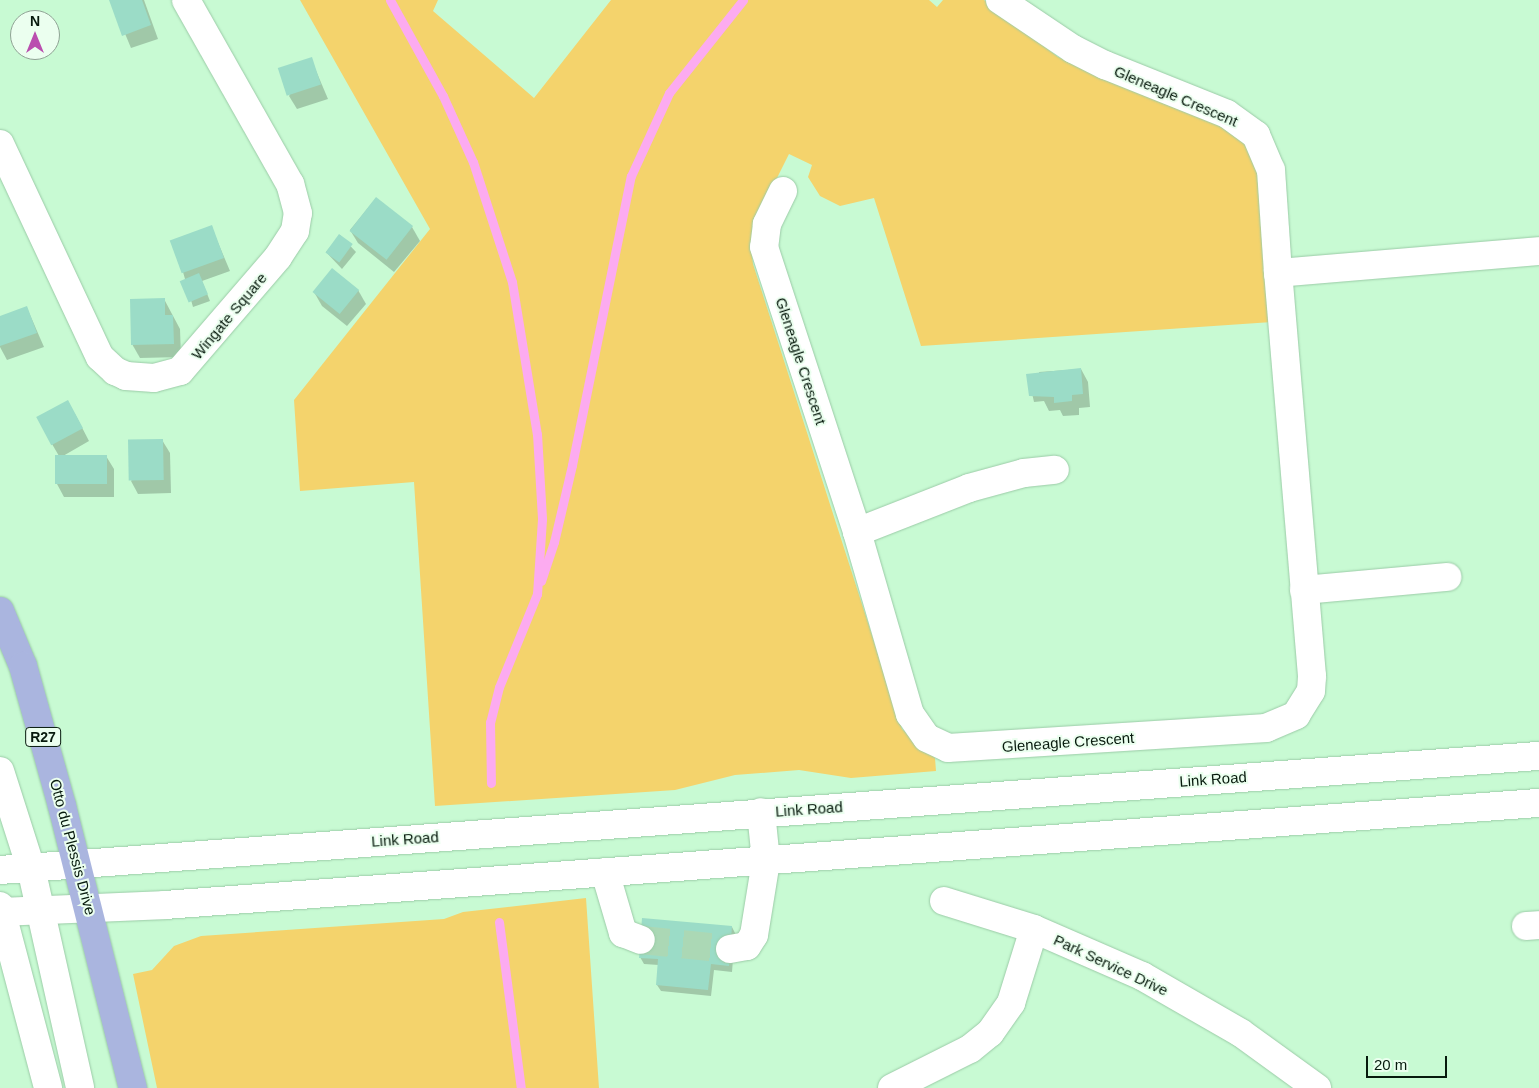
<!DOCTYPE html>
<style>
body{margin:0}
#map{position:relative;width:1539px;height:1088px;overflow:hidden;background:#c8fad3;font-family:Helvetica,sans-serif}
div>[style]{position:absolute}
.green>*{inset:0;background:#f4d36c}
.shadow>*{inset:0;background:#0003}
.stream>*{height:9px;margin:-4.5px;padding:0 4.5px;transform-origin:4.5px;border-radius:4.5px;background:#fcabf0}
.building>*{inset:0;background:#9bdcc7;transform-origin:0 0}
.minor-tunnel>*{height:28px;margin-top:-14px;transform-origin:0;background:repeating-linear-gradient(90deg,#abd8b5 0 28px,transparent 0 42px)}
.roads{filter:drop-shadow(0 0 1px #9bcba7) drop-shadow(0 0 1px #9bcba7)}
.minor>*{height:28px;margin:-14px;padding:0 14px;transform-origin:14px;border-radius:14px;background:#fff}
.major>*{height:28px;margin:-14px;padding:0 14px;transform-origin:14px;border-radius:14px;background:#aab5df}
span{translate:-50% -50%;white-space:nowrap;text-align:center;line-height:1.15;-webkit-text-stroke:4px #ebffef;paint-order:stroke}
.shield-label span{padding:1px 4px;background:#ebffef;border:1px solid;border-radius:4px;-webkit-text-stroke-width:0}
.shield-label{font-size:14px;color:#071a0d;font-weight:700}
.street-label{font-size:15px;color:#071a0d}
.north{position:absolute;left:10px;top:10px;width:50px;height:50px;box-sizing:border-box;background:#ebffef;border:1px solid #90a395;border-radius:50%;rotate:0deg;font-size:14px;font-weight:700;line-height:20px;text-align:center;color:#071a0d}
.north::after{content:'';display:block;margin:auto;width:18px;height:22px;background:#ba4eaf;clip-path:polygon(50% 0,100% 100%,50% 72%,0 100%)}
.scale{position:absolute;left:1366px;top:1056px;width:81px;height:22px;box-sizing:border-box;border:2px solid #071a0d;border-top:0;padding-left:6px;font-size:15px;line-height:18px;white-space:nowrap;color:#071a0d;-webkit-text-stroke:4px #ebffef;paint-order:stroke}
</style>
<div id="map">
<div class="green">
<i style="clip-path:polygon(300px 0,438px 0,433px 11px,534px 98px,611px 0,929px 0,937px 7px,943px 0,984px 0,1058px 57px,1219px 123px,1243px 139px,1259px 164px,1273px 322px,921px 346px,874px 198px,840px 206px,820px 196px,808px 177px,812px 165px,789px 154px,755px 222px,751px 244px,753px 264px,902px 729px,935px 758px,936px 771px,851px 778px,799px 770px,735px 775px,675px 790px,435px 806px,414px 482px,300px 491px,294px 400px,430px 229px)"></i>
<i style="clip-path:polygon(586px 898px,599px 1088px,157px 1088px,133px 974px,152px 970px,174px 946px,201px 936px,444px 919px,463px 912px)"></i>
</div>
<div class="shadow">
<i style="clip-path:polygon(111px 0,144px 0,158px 39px,131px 48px)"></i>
<i style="clip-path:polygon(311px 59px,328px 99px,297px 109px,289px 96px)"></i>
<i style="clip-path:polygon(376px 198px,412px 227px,420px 241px,394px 272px,358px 243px,350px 230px)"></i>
<i style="clip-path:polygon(211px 226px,230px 271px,202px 281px,210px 301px,193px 307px,183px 272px)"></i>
<i style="clip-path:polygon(340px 235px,356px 252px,342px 269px,326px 252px)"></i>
<i style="clip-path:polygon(358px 290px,366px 304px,347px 326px,322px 306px,314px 292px)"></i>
<i style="clip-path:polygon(164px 299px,180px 329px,181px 357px,140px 358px,132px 344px)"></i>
<i style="clip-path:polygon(27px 308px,44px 347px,7px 360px,0 347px,0 317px)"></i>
<i style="clip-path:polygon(1081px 369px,1088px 382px,1090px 407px,1079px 408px,1079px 415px,1063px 416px,1060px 410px,1049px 411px,1044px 401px,1034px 402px,1028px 375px,1040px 379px,1039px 372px)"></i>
<i style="clip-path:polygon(75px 414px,89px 441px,63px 456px,106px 456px,114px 469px,114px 497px,64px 497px,57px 484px,56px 456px,59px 456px,52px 444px)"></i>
<i style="clip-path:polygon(162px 440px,170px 453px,171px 493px,138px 494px,131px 481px)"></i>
<i style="clip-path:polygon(732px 927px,735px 933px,732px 972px,714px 970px,711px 996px,661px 991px,657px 985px,659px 965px,644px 964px,640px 957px)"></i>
</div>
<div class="stream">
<i style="left:390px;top:0;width:110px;rotate:61.1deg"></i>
<i style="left:443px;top:96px;width:72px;rotate:65.6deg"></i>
<i style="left:473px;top:162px;width:126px;rotate:72deg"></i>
<i style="left:512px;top:282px;width:154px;rotate:80.7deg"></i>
<i style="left:537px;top:434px;width:85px;rotate:86.6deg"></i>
<i style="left:542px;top:519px;width:75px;rotate:93.8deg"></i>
<i style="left:537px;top:594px;width:100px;rotate:112.2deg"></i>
<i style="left:499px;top:687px;width:36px;rotate:104deg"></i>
<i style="left:490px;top:722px;width:61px;rotate:89.1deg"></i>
<i style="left:541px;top:581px;width:41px;rotate:-71.6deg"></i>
<i style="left:554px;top:542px;width:79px;rotate:-76.8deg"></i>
<i style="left:572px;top:465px;width:295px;rotate:-78.5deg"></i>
<i style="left:631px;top:176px;width:91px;rotate:-65.4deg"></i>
<i style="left:669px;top:93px;width:119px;rotate:-51.5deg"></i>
<i style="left:499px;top:922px;width:167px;rotate:82.5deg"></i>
</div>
<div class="building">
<i style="clip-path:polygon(109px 0,142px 0,151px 25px,122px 36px)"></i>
<i style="left:312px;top:57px;width:29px;height:36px;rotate:72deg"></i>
<i style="left:376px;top:197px;width:47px;height:43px;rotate:38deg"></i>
<i style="left:212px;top:225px;width:35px;height:45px;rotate:70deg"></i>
<i style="left:339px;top:234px;width:17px;height:23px;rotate:36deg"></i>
<i style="left:332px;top:268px;width:35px;height:31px;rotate:39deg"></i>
<i style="left:199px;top:273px;width:23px;height:21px;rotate:67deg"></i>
<i style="clip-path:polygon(165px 298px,165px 315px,173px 315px,174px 344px,131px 345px,130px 299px)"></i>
<i style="clip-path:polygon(27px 306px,37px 333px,0 346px,0 316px)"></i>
<i style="clip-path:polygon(1081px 368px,1083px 394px,1072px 395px,1072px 401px,1054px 403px,1054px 397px,1029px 396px,1026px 374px)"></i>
<i style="left:68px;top:400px;width:32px;height:36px;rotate:62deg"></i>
<i style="left:163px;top:439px;width:41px;height:35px;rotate:89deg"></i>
<i style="left:55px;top:455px;width:52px;height:29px"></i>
<i style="clip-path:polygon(642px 918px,732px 926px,729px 966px,711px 964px,708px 990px,656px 985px,658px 959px,639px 958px)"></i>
</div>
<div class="minor-tunnel">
<i style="left:641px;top:940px;width:89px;rotate:5.8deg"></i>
</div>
<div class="roads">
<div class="minor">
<i style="left:1000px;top:0;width:88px;rotate:33.9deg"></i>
<i style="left:1073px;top:49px;width:36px;rotate:27deg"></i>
<i style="left:1105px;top:65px;width:131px;rotate:21.9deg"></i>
<i style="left:1227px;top:114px;width:36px;rotate:36deg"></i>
<i style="left:1256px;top:135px;width:38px;rotate:67deg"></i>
<i style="left:1271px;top:170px;width:103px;rotate:86.1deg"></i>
<i style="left:0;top:144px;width:235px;rotate:64.9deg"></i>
<i style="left:100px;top:357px;width:21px;rotate:43deg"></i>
<i style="left:115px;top:371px;width:12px;rotate:24deg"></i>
<i style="left:126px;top:376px;width:28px;rotate:4deg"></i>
<i style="left:154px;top:378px;width:27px;rotate:-15deg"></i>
<i style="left:180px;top:371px;width:150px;rotate:-49.3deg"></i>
<i style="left:278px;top:257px;width:31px;rotate:-57deg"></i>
<i style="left:295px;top:231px;width:18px;rotate:-81deg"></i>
<i style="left:298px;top:213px;width:30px;rotate:-105deg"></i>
<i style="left:290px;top:184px;width:211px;rotate:-119.5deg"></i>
<i style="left:783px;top:191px;width:37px;rotate:116deg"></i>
<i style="left:767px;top:224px;width:23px;rotate:97deg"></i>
<i style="left:764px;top:247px;width:300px;rotate:71.9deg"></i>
<i style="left:857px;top:532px;width:190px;rotate:73.8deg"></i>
<i style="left:910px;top:714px;width:29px;rotate:55deg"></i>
<i style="left:927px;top:738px;width:23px;rotate:25deg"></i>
<i style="left:948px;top:748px;width:319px;rotate:-3.6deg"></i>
<i style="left:1266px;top:728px;width:33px;rotate:-23deg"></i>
<i style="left:1296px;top:715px;width:28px;rotate:-58deg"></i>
<i style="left:1311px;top:691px;width:15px;rotate:-86deg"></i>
<i style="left:1312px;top:676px;width:404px;rotate:-94.8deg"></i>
<i style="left:1278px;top:273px;width:262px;rotate:-4.8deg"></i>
<i style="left:857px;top:532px;width:120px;rotate:-21.4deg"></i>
<i style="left:969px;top:488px;width:57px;rotate:-15.3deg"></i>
<i style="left:1024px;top:473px;width:31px;rotate:-6deg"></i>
<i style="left:1304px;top:590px;width:144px;rotate:-5.2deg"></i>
<i style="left:0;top:771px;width:102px;rotate:72.3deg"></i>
<i style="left:31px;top:868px;width:225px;rotate:77.4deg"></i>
<i style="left:0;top:870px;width:1543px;rotate:-4.24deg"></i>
<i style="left:605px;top:872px;width:64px;rotate:73.6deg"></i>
<i style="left:623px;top:933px;width:19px;rotate:21deg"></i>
<i style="left:944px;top:901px;width:94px;rotate:17.3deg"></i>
<i style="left:1034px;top:929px;width:118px;rotate:23.5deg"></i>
<i style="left:1142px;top:976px;width:114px;rotate:29.9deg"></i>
<i style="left:1241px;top:1033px;width:94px;rotate:35.9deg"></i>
<i style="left:0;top:906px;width:188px;rotate:75.2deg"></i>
<i style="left:0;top:912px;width:165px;rotate:-2.4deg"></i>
<i style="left:165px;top:905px;width:1378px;rotate:-4.25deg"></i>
<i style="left:1526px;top:926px;width:13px;rotate:-4deg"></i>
<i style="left:730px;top:949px;width:17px;rotate:-10deg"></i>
<i style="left:747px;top:946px;width:13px;rotate:-58deg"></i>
<i style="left:754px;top:935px;width:75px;rotate:-80.8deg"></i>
<i style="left:766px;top:861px;width:49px;rotate:-95.8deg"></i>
<i style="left:892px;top:1088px;width:87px;rotate:-26.6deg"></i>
<i style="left:970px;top:1049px;width:26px;rotate:-39deg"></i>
<i style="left:990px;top:1033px;width:37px;rotate:-55deg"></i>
<i style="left:1011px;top:1003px;width:77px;rotate:-72.7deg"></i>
</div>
<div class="major">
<i style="left:0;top:611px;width:60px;rotate:67.3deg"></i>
<i style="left:23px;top:666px;width:145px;rotate:74.4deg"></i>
<i style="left:62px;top:806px;width:291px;rotate:75.9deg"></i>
</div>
</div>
<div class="shield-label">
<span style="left:43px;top:737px">R27</span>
</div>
<div class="street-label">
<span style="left:1176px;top:96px;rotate:23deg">Gleneagle Crescent</span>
<span style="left:229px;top:316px;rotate:-50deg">Wingate Square</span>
<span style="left:801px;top:361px;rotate:72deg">Gleneagle Crescent</span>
<span style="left:1068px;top:742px;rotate:-4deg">Gleneagle Crescent</span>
<span style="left:1213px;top:779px;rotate:-4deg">Link Road</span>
<span style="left:809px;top:809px;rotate:-4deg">Link Road</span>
<span style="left:405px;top:839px;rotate:-4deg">Link Road</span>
<span style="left:73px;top:847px;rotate:75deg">Otto du Plessis Drive</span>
<span style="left:1111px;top:965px;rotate:25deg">Park Service Drive</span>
</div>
<div class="north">N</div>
<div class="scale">20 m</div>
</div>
